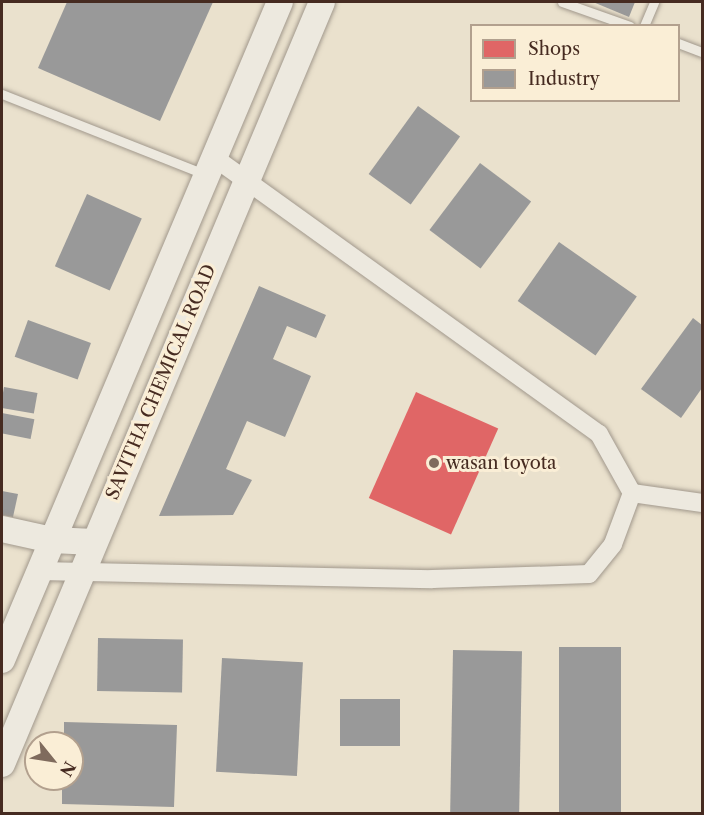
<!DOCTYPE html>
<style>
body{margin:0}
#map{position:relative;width:704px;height:815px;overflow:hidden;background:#eae1cd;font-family:"Libre Caslon Text",serif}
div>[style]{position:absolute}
.shops>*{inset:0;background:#e06666;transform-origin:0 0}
.industry>*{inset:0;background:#999;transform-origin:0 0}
.roads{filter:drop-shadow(0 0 2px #a1988c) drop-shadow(0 0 2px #a1988c)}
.lane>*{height:9px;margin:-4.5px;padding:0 4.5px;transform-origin:4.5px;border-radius:4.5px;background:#ede9df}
.street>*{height:18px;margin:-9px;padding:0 9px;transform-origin:9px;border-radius:9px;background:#ede9df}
.secondary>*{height:26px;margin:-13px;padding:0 13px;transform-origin:13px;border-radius:13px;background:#ede9df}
.dots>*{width:16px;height:16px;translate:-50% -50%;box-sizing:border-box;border:3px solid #faeed6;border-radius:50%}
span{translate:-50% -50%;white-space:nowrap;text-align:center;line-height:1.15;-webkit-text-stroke:6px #faeed6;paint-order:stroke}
.street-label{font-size:18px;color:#462b21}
.poi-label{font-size:18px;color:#462b21}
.left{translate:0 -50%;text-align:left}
.frame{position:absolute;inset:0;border:3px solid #462b21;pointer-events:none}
.legend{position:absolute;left:470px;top:24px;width:210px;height:78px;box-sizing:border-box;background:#faeed6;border:2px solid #b2a08e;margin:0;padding:8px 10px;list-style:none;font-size:18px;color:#462b21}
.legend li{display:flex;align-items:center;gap:12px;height:30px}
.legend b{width:30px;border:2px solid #b2a08e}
.north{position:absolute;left:24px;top:731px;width:60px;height:60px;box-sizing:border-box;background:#faeed6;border:2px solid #b2a08e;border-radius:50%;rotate:120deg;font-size:16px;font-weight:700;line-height:24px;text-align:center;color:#462b21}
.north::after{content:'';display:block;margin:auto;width:21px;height:27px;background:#7f6b5d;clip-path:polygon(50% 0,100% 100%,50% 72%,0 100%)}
</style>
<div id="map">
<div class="shops">
<i style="left:416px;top:392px;width:90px;height:116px;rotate:24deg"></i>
</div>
<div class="industry">
<i style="clip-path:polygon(67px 2px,213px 2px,160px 121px,38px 68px)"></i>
<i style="clip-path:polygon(593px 2px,635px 2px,629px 17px)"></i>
<i style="left:418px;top:106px;width:52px;height:84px;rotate:36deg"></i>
<i style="left:480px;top:163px;width:64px;height:84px;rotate:37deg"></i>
<i style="left:87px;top:194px;width:60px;height:79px;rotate:24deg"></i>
<i style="left:559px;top:242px;width:95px;height:72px;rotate:35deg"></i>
<i style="clip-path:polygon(259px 286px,326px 315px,316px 338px,287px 326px,273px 359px,311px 376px,285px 437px,247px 421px,226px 469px,252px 480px,233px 515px,159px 516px)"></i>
<i style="clip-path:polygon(693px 318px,702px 325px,702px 388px,681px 418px,641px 389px)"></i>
<i style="left:28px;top:320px;width:67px;height:39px;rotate:20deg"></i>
<i style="left:4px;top:387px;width:34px;height:21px;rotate:10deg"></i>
<i style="left:2px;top:413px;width:33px;height:20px;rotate:11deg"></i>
<i style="clip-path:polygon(2px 491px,18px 494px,13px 517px,2px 515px)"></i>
<i style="left:98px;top:638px;width:85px;height:53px;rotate:1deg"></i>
<i style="left:559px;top:647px;width:62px;height:167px"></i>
<i style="left:453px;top:650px;width:69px;height:164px;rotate:1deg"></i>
<i style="left:222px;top:658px;width:81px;height:114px;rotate:3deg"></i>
<i style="left:340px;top:699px;width:60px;height:47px"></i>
<i style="clip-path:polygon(64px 722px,177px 725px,174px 807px,62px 804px,62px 779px,72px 779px,72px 743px,64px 743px)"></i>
</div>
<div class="roads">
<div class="lane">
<i style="left:562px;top:2px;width:72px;rotate:19.4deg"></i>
<i style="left:644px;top:26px;width:26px;rotate:-67deg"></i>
<i style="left:678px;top:43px;width:26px;rotate:21deg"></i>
<i style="left:2px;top:94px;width:217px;rotate:21.6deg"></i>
</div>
<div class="street">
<i style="left:632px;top:493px;width:71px;rotate:8.1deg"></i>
<i style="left:39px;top:571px;width:393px;rotate:1.2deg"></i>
<i style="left:432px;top:579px;width:157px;rotate:-1.8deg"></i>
<i style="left:589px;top:574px;width:38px;rotate:-51deg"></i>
<i style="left:613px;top:544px;width:54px;rotate:-69.6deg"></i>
<i style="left:632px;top:493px;width:68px;rotate:-119.2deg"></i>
<i style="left:599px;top:434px;width:474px;rotate:-144.3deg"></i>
</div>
<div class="secondary">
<i style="left:2px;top:529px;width:51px;rotate:12.4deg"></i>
<i style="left:52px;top:540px;width:42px;rotate:2.7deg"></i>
<i style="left:2px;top:660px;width:714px;rotate:-67.1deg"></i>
<i style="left:2px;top:764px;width:826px;rotate:-67.22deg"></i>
</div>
</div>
<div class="dots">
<i style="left:434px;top:463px;background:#7f6b5d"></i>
</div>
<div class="street-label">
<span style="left:161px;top:382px;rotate:-67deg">SAVITHA CHEMICAL ROAD</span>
</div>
<div class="poi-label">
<span class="left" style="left:446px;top:463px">wasan toyota</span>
</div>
<div class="frame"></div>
<ul class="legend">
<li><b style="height:16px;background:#e06666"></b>Shops</li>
<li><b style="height:16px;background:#999"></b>Industry</li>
</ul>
<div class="north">N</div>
</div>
